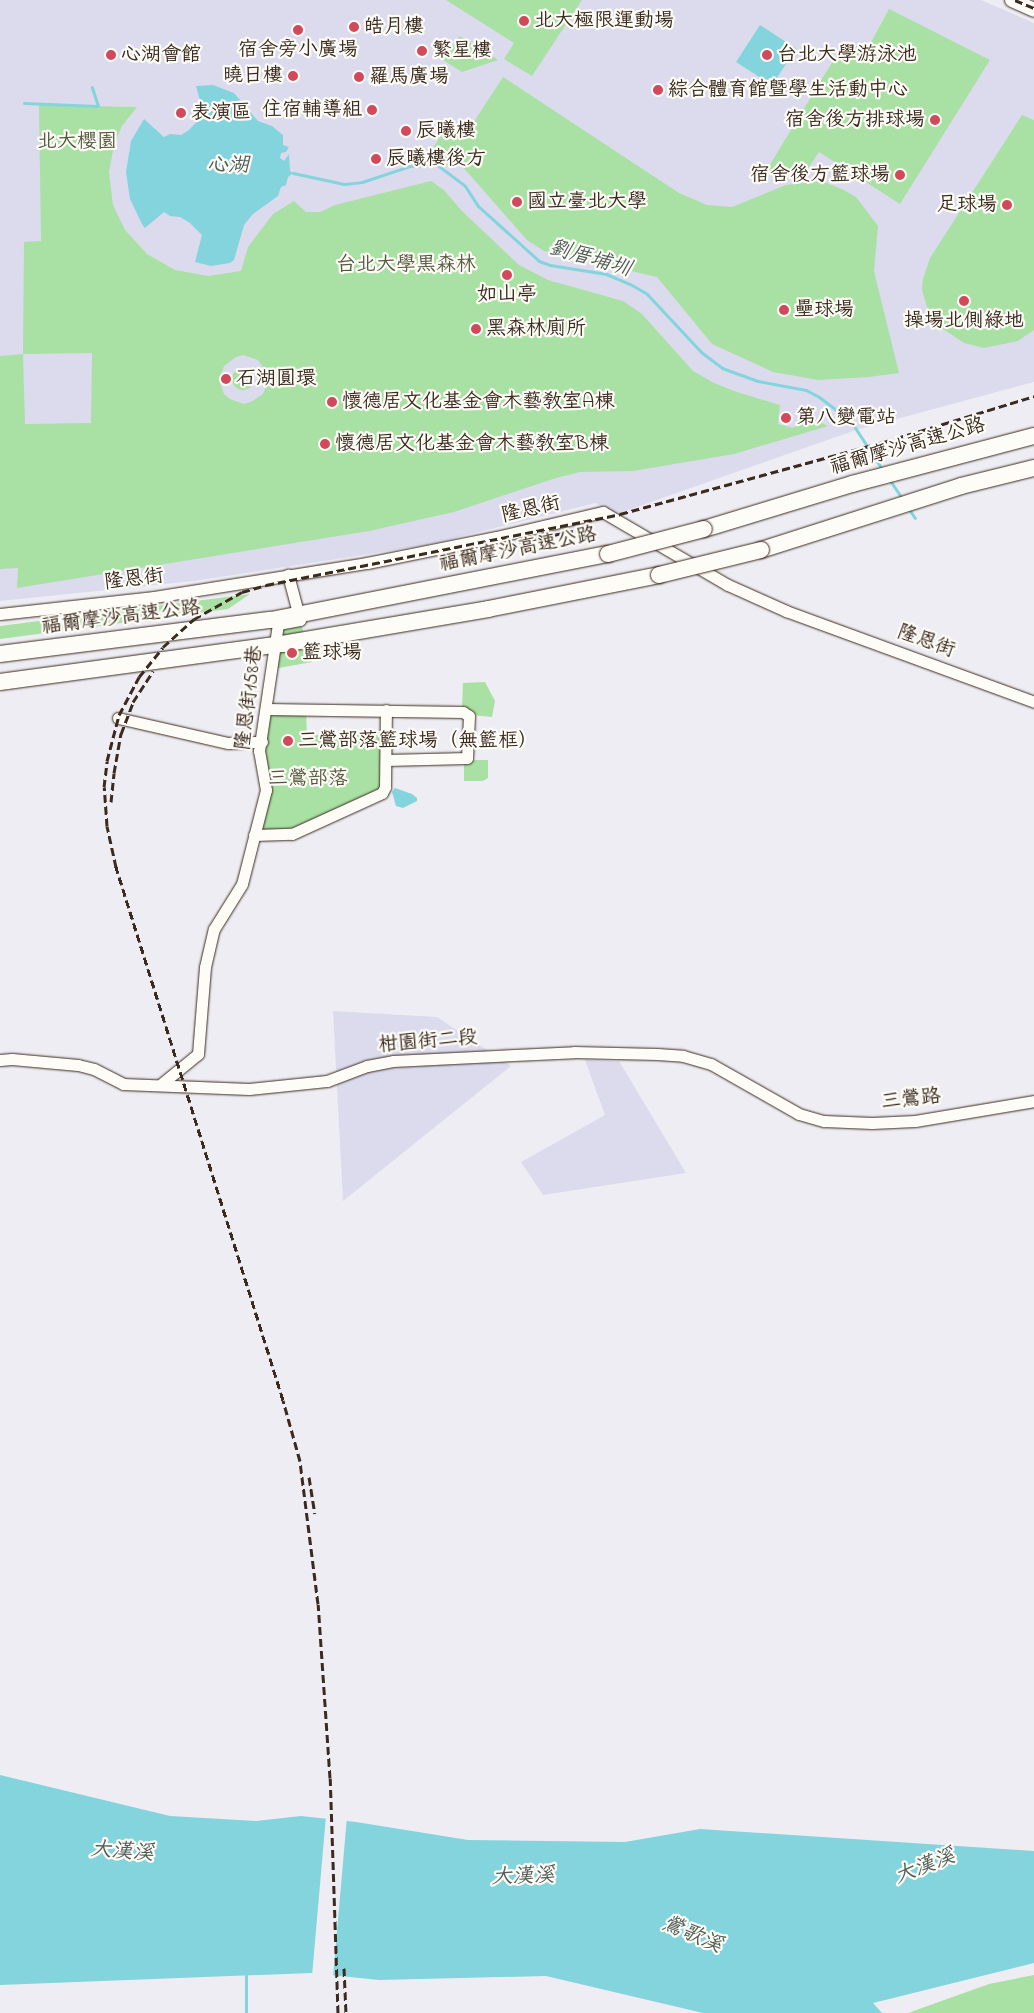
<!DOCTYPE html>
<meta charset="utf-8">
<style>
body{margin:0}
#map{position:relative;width:1034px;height:2013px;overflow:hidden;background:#eeedf3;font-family:"Indie Flower","LXGW WenKai TC",sans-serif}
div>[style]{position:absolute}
.built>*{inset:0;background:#dcdbee}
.green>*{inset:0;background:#a9e0a4}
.round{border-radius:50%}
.water>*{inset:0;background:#83d4dc;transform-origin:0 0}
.pier>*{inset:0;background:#eeedf3;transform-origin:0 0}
.stream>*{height:3px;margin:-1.5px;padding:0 1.5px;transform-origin:1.5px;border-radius:1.5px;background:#83d4dc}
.roads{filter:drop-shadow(0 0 1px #3b2a1e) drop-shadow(0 0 1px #3b2a1e)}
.minor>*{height:11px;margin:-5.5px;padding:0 5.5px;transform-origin:5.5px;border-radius:5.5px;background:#fdfcf7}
.major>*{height:14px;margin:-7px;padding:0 7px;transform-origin:7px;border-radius:7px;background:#fdfcf7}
.highway>*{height:16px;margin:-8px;padding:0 8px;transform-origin:8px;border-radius:8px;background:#fdfcf7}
.rail>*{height:3px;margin-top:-1.5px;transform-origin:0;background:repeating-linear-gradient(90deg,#3b2a1e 0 8px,transparent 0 12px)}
.bridges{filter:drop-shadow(0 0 1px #3b2a1e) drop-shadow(0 0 1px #3b2a1e)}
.highway-bridge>*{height:16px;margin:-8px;padding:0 8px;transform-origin:8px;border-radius:8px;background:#fdfcf7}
.dots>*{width:14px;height:14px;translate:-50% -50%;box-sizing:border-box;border:2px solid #fdfcf7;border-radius:50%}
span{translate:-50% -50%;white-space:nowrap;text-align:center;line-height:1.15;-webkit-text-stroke:4.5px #fdfcf7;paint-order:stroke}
.poi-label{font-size:20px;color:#3b2a1e}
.left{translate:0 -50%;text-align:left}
.right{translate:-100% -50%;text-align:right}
.park-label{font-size:20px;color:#565840}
.street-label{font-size:20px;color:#3b2a1e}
.water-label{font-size:21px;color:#515d57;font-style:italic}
</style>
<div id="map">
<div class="built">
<i style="clip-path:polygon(0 0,981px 0,1034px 23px,1034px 382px,856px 430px,614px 515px,596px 503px,427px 545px,194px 581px,0 601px)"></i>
<i style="clip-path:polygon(333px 1011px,437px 1017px,511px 1066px,343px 1201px)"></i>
<i style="clip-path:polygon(585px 1060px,619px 1061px,686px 1173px,543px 1195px,521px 1162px,605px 1115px)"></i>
</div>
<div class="green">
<i style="clip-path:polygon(446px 0,582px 0,532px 76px,504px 59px,514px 43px)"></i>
<i style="clip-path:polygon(889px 9px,990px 60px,900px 204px,819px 152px,805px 173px,778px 171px,763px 176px,842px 46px,869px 46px)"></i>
<i style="clip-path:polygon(460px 36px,491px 55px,498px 60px,462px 72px,443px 60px)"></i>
<i style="clip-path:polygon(503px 77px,679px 193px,707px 205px,732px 207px,786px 185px,822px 181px,844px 190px,856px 197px,878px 226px,874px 271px,899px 373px,869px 377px,818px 380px,773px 372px,712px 344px,657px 277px,544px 251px,527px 240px,462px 166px,454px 161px,450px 168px,429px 154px,449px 123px,466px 134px)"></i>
<i style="clip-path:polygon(evenodd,39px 105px,137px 107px,122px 126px,114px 145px,109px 172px,113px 205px,125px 230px,147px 254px,175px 270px,208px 276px,241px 271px,248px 247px,273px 214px,294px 201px,306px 212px,320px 212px,335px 205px,431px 181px,444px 190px,461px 210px,519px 265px,548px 280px,623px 301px,642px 314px,693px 371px,714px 383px,737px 392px,780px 405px,778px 424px,793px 428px,810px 417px,828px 426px,734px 454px,633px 471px,580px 472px,556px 478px,454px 512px,369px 531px,17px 588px,18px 568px,0 569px,0 356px,23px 354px,24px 242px,41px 241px,39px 105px,92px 353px,91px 423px,25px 424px,23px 354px,92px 353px,39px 105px,243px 355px,258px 360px,266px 372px,268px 380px,263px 394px,251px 402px,244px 404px,230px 399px,224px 394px,219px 380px,224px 366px,236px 357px,243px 355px)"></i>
<i style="clip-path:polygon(1022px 115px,1034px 120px,1034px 330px,1018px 341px,984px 348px,964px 343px,940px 327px,927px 307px,922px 290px,923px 279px,930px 258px)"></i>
<i class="round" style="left:232px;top:368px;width:22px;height:22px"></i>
<i style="clip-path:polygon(250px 594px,228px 609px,0 639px,0 626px)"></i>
<i style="clip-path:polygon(300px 620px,312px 662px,273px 669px,278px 624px)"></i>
<i style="clip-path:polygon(485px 682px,495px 701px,492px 717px,471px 715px,462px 708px,463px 683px)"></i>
<i style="clip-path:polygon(266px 709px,306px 709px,307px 735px,386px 734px,385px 787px,292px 834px,254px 835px,266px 790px,259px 751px)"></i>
<i style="clip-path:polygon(464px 760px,488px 760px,488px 778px,483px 781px,464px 781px)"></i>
<i style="clip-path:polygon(1034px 1975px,1034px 2013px,908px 2013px,989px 1984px)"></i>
</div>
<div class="water">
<i style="left:760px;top:25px;width:43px;height:44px;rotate:33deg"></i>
<i style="clip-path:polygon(213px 85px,234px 93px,258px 121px,272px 126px,283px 135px,283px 145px,289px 147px,286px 152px,281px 153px,280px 158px,284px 161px,289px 154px,290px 171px,293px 173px,288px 177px,286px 185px,281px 187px,278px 196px,253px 214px,244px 225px,234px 260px,230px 263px,211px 266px,195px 262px,202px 235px,190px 223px,180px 217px,170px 216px,164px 212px,145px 228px,142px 224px,130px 199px,126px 172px,131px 141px,144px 119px,164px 137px,170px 134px,181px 135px,189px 130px,204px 114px,196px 86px)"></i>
<i style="clip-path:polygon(395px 788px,412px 794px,417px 798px,417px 801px,403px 808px,396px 806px,392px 792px)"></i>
<i style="clip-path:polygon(0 1775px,170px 1816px,256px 1821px,301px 1816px,356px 1822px,468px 1840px,625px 1842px,700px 1829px,1034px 1851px,1034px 1963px,873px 2003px,882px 2013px,703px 2013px,546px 1976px,379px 1980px,311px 1973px,0 1985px)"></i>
</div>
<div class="pier">
<i style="left:326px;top:1816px;width:21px;height:161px;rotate:5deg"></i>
</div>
<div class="stream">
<i style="left:24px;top:103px;width:74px;rotate:2.3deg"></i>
<i style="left:98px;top:106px;width:20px;rotate:-108deg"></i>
<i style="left:293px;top:173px;width:52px;rotate:12.2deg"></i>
<i style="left:344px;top:184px;width:18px;rotate:-6deg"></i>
<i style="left:362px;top:182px;width:51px;rotate:-18.4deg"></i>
<i style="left:410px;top:166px;width:26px;rotate:-4deg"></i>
<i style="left:436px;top:164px;width:36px;rotate:37deg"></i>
<i style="left:465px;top:186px;width:24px;rotate:57deg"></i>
<i style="left:478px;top:206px;width:82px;rotate:42deg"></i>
<i style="left:539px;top:261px;width:12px;rotate:20deg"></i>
<i style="left:550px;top:265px;width:57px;rotate:9.1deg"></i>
<i style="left:606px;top:274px;width:26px;rotate:23deg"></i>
<i style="left:630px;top:284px;width:20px;rotate:30deg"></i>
<i style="left:647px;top:294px;width:79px;rotate:47deg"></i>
<i style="left:701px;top:352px;width:26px;rotate:37deg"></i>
<i style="left:722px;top:368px;width:38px;rotate:20deg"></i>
<i style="left:758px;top:381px;width:49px;rotate:10.6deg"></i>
<i style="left:806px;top:390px;width:15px;rotate:28deg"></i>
<i style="left:819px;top:397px;width:39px;rotate:37deg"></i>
<i style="left:850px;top:420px;width:59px;rotate:56.9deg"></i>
<i style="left:889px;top:479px;width:23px;rotate:56deg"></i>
<i style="left:908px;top:508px;width:12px;rotate:55deg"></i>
<i style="left:246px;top:2013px;width:42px;rotate:-90deg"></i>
</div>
<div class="roads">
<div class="minor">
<i style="left:0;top:614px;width:155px;rotate:-6.3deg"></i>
<i style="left:154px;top:597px;width:216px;rotate:-9.1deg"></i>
<i style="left:367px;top:563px;width:132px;rotate:-11.4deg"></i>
<i style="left:496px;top:537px;width:110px;rotate:-13.2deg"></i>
<i style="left:603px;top:512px;width:145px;rotate:30.3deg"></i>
<i style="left:728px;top:585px;width:64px;rotate:24.1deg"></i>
<i style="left:786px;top:611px;width:264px;rotate:20.1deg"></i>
<i style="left:266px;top:709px;width:197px;rotate:0.9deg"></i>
<i style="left:463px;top:712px;width:7px;rotate:34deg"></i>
<i style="left:469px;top:716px;width:42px;rotate:92.7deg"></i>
<i style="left:467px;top:758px;width:81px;rotate:178.6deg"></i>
<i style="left:118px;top:718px;width:113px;rotate:12.8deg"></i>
<i style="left:228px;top:743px;width:34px;rotate:-2deg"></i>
<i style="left:254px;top:835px;width:38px;rotate:-2deg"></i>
<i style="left:292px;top:834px;width:99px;rotate:-24.5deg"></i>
<i style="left:382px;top:793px;width:7px;rotate:-63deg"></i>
<i style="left:385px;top:787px;width:77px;rotate:-89.3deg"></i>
<i style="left:0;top:1060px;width:12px;rotate:-5deg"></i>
<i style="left:12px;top:1059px;width:66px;rotate:5.2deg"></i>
<i style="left:78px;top:1065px;width:16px;rotate:14deg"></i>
<i style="left:94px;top:1069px;width:33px;rotate:27deg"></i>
<i style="left:123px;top:1084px;width:126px;rotate:2.3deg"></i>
<i style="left:249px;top:1089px;width:78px;rotate:-5.9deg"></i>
<i style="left:327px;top:1081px;width:43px;rotate:-20.6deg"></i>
<i style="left:367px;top:1066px;width:26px;rotate:-11deg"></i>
<i style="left:393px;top:1061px;width:181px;rotate:-2.8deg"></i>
<i style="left:574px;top:1052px;width:83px;rotate:1.4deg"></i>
<i style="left:657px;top:1054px;width:26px;rotate:4deg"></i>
<i style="left:683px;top:1056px;width:29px;rotate:16deg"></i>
<i style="left:711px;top:1064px;width:101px;rotate:29.6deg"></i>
<i style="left:799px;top:1114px;width:26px;rotate:16deg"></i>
<i style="left:824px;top:1121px;width:48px;rotate:2.4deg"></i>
<i style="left:872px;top:1123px;width:43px;rotate:-2.7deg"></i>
<i style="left:915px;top:1121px;width:121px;rotate:-9.5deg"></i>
<i style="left:160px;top:1085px;width:49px;rotate:-39.2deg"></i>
<i style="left:198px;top:1054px;width:87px;rotate:-85.4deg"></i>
<i style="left:205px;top:967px;width:39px;rotate:-77deg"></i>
<i style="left:214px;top:929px;width:53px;rotate:-58.1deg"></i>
<i style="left:242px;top:884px;width:97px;rotate:-75.7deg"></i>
<i style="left:266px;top:790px;width:40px;rotate:-100deg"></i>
<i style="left:259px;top:751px;width:128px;rotate:-81.5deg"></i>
<i style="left:278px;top:624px;width:22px;rotate:-10deg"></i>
<i style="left:300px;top:620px;width:47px;rotate:-104.9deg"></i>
</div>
<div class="major">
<i style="left:1012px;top:0;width:24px;rotate:24deg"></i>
</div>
<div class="highway">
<i style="left:704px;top:529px;width:155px;rotate:-16.9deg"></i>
<i style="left:852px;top:484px;width:188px;rotate:-14.8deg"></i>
<i style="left:761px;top:550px;width:210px;rotate:-17.7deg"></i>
<i style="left:961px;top:486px;width:75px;rotate:-13.9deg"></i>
<i style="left:0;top:654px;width:273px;rotate:-7.2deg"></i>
<i style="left:271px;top:620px;width:343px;rotate:-11.1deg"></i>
<i style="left:0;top:682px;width:285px;rotate:-7.7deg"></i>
<i style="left:282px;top:644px;width:209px;rotate:-9.6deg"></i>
<i style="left:488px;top:609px;width:174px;rotate:-11.2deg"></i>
</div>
</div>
<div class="rail">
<i style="left:1015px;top:0;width:21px;rotate:23deg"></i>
<i style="left:519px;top:542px;width:55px;rotate:-11.5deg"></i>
<i style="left:111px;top:802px;width:29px;rotate:-84deg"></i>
<i style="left:114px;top:773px;width:40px;rotate:-80deg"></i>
<i style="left:121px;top:734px;width:34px;rotate:-69deg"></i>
<i style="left:133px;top:702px;width:37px;rotate:-57deg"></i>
<i style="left:309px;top:1477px;width:37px;rotate:81deg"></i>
<i style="left:344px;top:1968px;width:45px;rotate:87.5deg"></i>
<i style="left:338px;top:2013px;width:235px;rotate:-91.9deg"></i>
<i style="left:330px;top:1778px;width:174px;rotate:-93.9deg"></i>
<i style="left:318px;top:1604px;width:144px;rotate:-97.2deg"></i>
<i style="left:300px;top:1461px;width:63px;rotate:-105.6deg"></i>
<i style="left:283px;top:1400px;width:559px;rotate:-107.4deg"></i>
<i style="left:116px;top:867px;width:42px;rotate:-102.4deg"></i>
<i style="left:107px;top:826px;width:39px;rotate:-94deg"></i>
<i style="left:104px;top:787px;width:26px;rotate:-83deg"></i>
<i style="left:107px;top:761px;width:48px;rotate:-75.4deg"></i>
<i style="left:119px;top:715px;width:43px;rotate:-62.2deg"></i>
<i style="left:139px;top:677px;width:38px;rotate:-51deg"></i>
<i style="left:163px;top:647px;width:42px;rotate:-42.1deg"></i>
<i style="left:194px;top:619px;width:55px;rotate:-29.4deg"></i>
<i style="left:242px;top:592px;width:25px;rotate:-16deg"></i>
<i style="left:266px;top:585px;width:361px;rotate:-11.3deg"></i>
<i style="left:620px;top:514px;width:274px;rotate:-15.3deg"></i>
<i style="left:884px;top:442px;width:157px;rotate:-17deg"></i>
</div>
<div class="bridges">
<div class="highway-bridge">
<i style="left:608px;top:554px;width:99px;rotate:-14.6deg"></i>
<i style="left:659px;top:575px;width:105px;rotate:-13.8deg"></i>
</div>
</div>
<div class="dots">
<i style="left:524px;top:21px;background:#d1495b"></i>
<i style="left:354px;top:27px;background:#d1495b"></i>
<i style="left:298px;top:30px;background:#d1495b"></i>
<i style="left:422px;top:51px;background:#d1495b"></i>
<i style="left:111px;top:55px;background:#d1495b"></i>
<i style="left:767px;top:55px;background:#d1495b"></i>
<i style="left:293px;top:76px;background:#d1495b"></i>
<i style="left:359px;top:77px;background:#d1495b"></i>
<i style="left:658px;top:90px;background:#d1495b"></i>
<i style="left:372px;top:110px;background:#d1495b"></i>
<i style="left:181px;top:113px;background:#d1495b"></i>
<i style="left:935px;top:120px;background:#d1495b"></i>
<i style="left:406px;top:131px;background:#d1495b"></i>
<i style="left:376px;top:159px;background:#d1495b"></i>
<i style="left:900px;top:175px;background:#d1495b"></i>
<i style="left:517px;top:202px;background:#d1495b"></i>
<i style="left:1007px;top:205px;background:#d1495b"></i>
<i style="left:507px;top:275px;background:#d1495b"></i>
<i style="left:964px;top:301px;background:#d1495b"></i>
<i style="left:784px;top:310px;background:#d1495b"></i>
<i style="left:476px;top:329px;background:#d1495b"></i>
<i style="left:226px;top:379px;background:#d1495b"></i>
<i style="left:332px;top:402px;background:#d1495b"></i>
<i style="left:786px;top:418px;background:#d1495b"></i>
<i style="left:325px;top:444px;background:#d1495b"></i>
<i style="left:292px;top:653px;background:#d1495b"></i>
<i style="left:288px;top:741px;background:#d1495b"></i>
</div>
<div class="poi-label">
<span class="left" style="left:534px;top:21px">北大極限運動場</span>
<span class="left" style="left:364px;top:27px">皓月樓</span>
<span style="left:298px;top:50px">宿舍旁小廣場</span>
<span class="left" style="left:432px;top:51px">繁星樓</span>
<span class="left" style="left:121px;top:55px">心湖會館</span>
<span class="left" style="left:777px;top:55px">台北大學游泳池</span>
<span class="right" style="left:283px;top:76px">曉日樓</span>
<span class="left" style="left:369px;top:77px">羅馬廣場</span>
<span class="left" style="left:668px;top:90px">綜合體育館暨學生活動中心</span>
<span class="right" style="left:362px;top:110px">住宿輔導組</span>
<span class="left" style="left:191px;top:113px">表演區</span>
<span class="right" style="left:925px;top:120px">宿舍後方排球場</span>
<span class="left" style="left:416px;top:131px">辰曦樓</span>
<span class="left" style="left:386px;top:159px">辰曦樓後方</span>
<span class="right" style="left:890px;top:175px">宿舍後方籃球場</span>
<span class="left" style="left:527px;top:202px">國立臺北大學</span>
<span class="right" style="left:997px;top:205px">足球場</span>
<span style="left:507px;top:295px">如山亭</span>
<span class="left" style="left:794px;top:310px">壘球場</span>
<span style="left:964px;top:321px">操場北側綠地</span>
<span class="left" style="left:486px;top:329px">黑森林廁所</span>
<span class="left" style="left:236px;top:379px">石湖圓環</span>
<span class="left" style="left:342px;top:402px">懷德居文化基金會木藝教室A棟</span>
<span class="left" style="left:796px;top:418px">第八變電站</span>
<span class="left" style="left:335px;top:444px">懷德居文化基金會木藝教室B棟</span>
<span class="left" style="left:302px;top:653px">籃球場</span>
<span class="left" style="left:298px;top:741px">三鶯部落籃球場（無籃框）</span>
</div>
<div class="park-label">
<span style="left:77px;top:142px">北大櫻園</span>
<span style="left:406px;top:265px">台北大學黒森林</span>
<span style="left:308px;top:779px">三鶯部落</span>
</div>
<div class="street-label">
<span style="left:908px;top:447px;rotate:-16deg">福爾摩沙高速公路</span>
<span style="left:531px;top:510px;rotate:-13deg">隆恩街</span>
<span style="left:518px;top:550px;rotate:-11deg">福爾摩沙高速公路</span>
<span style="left:134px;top:580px;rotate:-7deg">隆恩街</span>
<span style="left:121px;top:618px;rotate:-7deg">福爾摩沙高速公路</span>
<span style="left:926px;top:642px;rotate:20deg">隆恩街</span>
<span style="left:250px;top:698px;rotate:-83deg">隆恩街158巷</span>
<span style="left:428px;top:1042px;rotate:-5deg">柑園街二段</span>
<span style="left:911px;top:1100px;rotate:-6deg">三鶯路</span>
</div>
<div class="water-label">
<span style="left:228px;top:166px">心湖</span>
<span style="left:590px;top:259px;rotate:16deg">劉厝埔圳</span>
<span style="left:122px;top:1852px;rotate:4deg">大漢溪</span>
<span style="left:925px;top:1867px;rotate:-21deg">大漢溪</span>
<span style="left:523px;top:1877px;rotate:-2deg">大漢溪</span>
<span style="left:692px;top:1935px;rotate:23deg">鶯歌溪</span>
</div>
</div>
